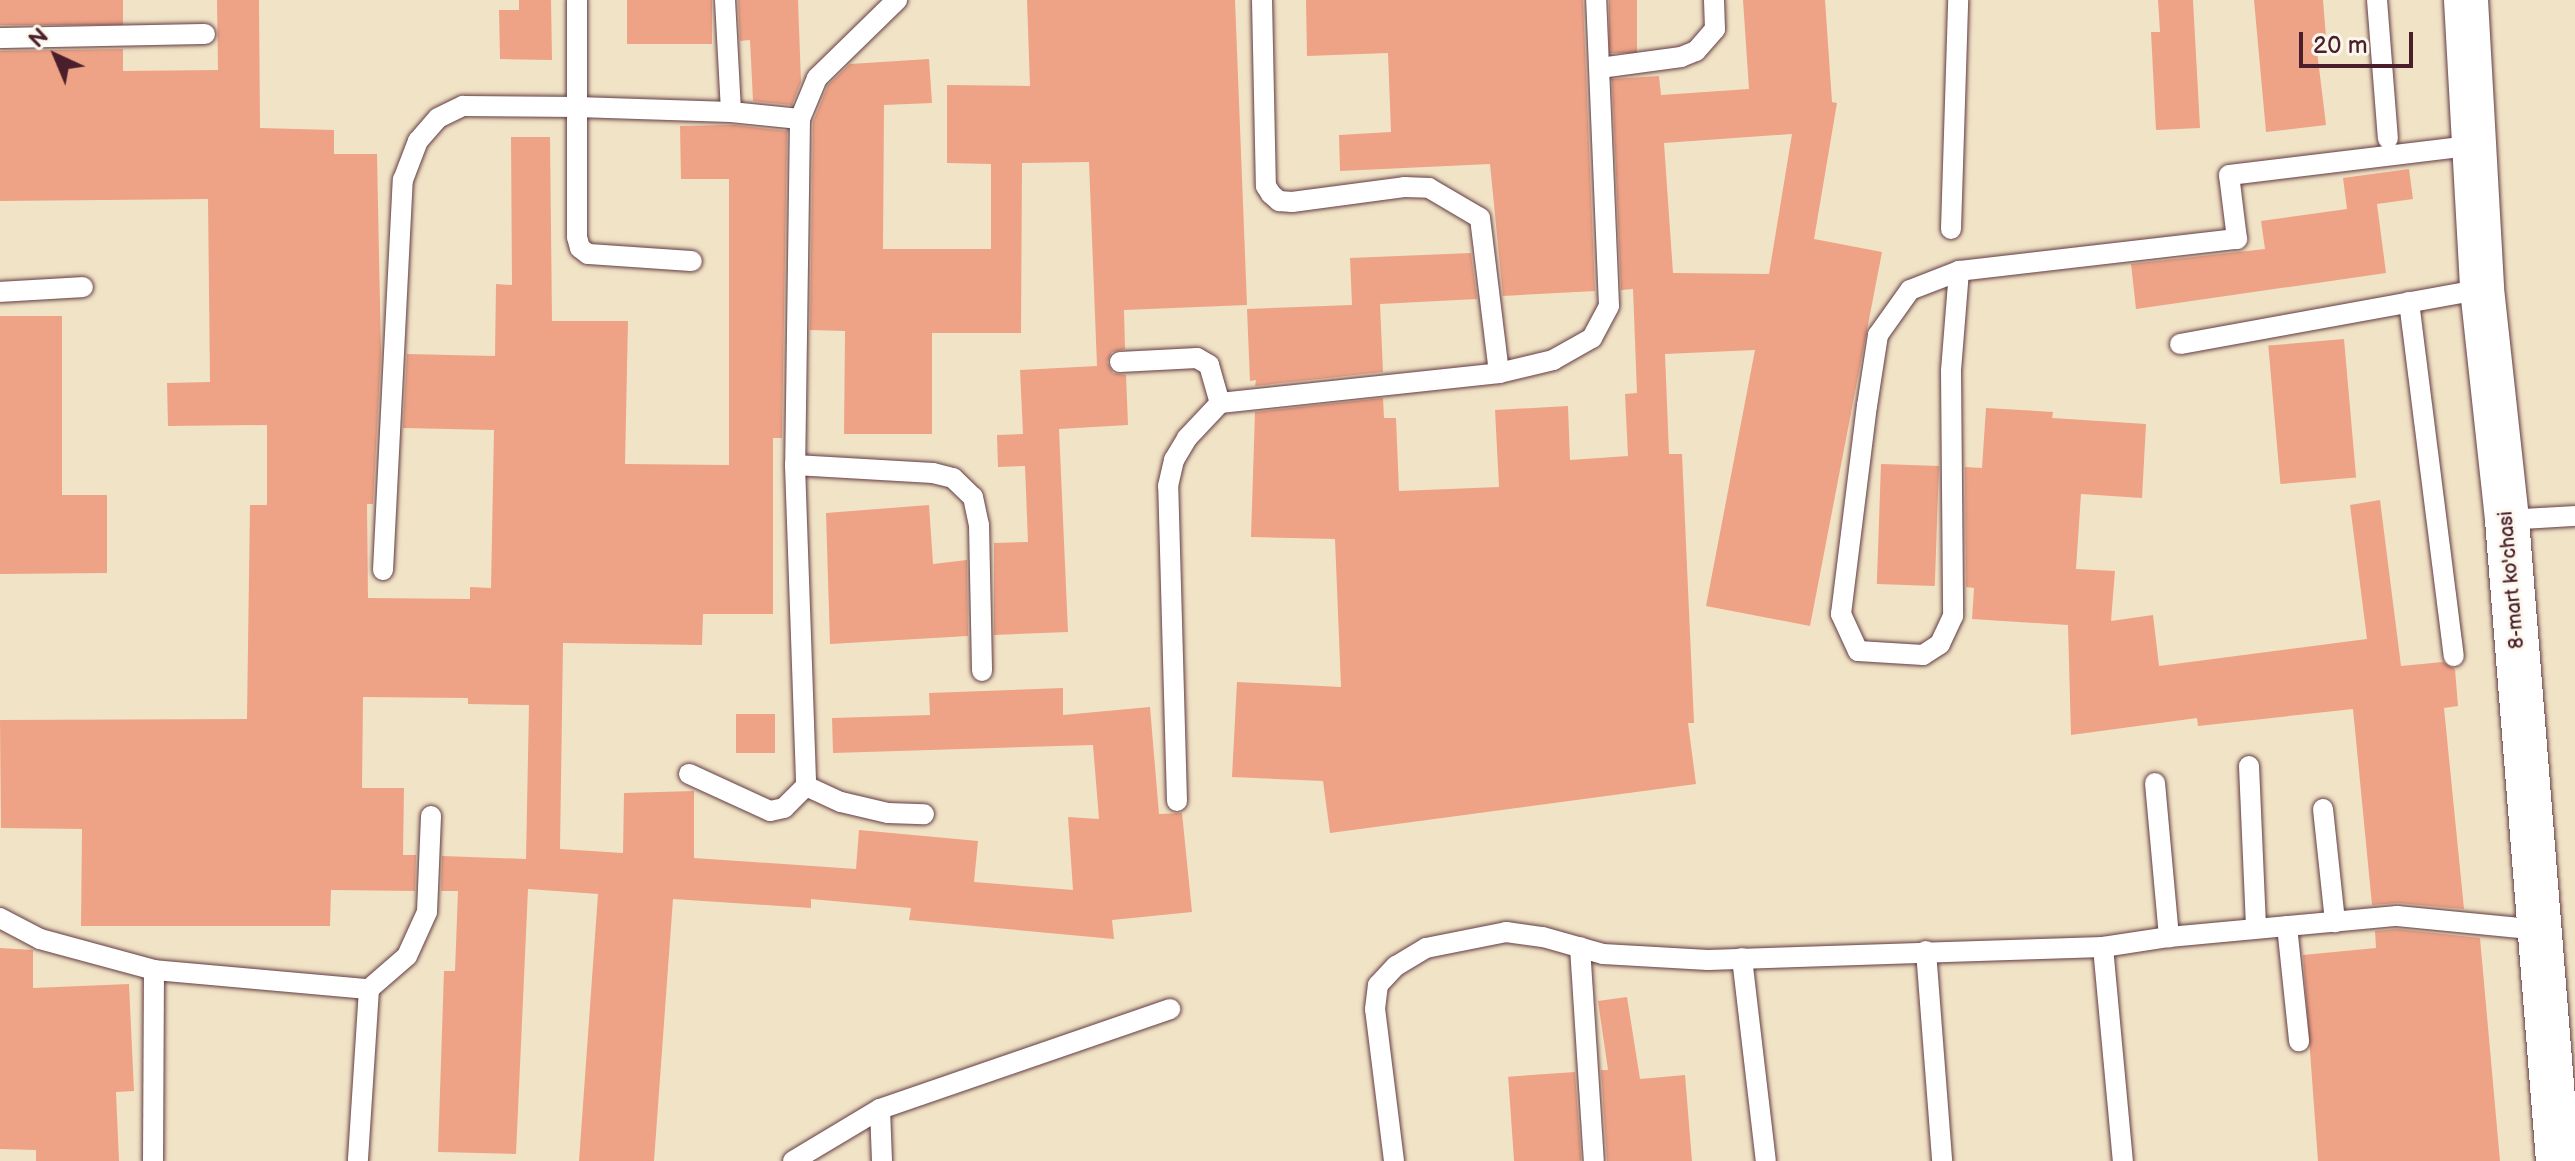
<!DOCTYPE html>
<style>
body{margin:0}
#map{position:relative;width:2575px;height:1161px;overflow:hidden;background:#f1e3c6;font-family:"Balsamiq Sans",sans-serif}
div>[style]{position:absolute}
.building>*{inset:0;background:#eea387;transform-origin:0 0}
.roads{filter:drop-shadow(0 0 2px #633c42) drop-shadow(0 0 2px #633c42)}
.lane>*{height:20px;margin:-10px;padding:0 10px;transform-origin:10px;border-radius:10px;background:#fff}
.secondary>*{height:44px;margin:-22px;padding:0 22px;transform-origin:22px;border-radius:22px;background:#fff}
span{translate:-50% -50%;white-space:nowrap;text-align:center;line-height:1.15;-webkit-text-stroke:6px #fbf7ec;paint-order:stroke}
.street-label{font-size:20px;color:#4a1f2b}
.north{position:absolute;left:16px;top:16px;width:80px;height:80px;-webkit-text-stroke:6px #fbf7ec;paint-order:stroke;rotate:316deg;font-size:22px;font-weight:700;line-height:32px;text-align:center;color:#4a1f2b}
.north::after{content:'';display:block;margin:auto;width:28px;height:36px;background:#4a1f2b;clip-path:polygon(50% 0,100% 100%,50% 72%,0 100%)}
.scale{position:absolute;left:2299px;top:32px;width:114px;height:36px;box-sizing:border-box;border:4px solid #4a1f2b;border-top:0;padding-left:10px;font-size:24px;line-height:28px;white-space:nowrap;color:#4a1f2b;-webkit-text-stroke:6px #fbf7ec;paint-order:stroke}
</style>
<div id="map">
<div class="building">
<i style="left:0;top:0;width:123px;height:25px"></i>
<i style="clip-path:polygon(217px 0,259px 0,260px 128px,334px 130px,334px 154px,377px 154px,381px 354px,373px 504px,367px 504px,368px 598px,470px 599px,470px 587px,491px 588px,494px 430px,403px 428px,407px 354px,495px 356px,496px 284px,512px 285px,511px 137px,550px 137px,552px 321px,628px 321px,625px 464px,729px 465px,729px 179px,681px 179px,680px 126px,734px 125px,787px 131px,782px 438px,773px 438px,773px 614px,703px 614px,702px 645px,563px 643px,560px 849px,623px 853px,624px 793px,694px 791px,694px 858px,856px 869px,859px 830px,978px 841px,974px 882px,1073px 890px,1068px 817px,1099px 819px,1093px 745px,833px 753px,832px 718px,930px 715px,929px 693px,1063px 688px,1063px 715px,1150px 707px,1159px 814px,1182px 813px,1192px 912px,1112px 920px,1114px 939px,909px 920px,911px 908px,811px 899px,811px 908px,673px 899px,654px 1161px,579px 1161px,598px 894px,528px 889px,516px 1154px,438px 1152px,444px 971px,455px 971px,458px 891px,441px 891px,442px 856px,526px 859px,529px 705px,468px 704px,468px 698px,363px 697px,362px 788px,404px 788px,403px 855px,416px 855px,415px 891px,331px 890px,330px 926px,81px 926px,82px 829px,1px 828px,0 720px,247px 719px,250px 505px,267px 505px,267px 425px,168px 426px,167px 383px,210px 382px,208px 199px,0 201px,0 51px,123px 49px,123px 71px,218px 70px)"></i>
<i style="clip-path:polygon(519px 0,551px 0,552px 60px,500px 59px,499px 10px,519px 10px)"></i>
<i style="left:627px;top:0;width:85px;height:44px"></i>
<i style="clip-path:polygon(738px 0,798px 0,801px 82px,792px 105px,753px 101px,750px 40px,740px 41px)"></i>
<i style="clip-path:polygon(1027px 0,1235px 0,1247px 305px,1124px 310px,1125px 349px,1112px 352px,1107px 362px,1113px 373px,1126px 375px,1128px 425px,1059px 429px,1068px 632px,994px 635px,994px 543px,1028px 542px,1025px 466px,998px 467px,997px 435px,1023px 434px,1020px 370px,1097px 366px,1089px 162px,1022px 163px,1021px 333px,932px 333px,932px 434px,844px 434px,845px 331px,810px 330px,813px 122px,828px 85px,850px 64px,929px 59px,932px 103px,884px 105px,883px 249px,991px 249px,991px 164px,947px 163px,947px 85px,1030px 86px)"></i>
<i style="clip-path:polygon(1306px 0,1583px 0,1595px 291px,1503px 296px,1490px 164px,1340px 171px,1339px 135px,1391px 132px,1388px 53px,1307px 56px)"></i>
<i style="left:1609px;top:0;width:28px;height:53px"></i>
<i style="clip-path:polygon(evenodd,1743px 0,1825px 0,1832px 102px,1837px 103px,1814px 239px,1882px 252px,1810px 626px,1706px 606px,1755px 350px,1665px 354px,1669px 454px,1682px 454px,1694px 723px,1688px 723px,1696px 784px,1330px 833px,1323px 781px,1232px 777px,1237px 682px,1341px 687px,1335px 539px,1251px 537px,1255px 412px,1383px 398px,1384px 418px,1396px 418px,1399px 491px,1499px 487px,1495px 410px,1568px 406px,1570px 460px,1628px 456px,1625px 394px,1637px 393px,1633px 289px,1621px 290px,1612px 79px,1659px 76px,1661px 95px,1749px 89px,1743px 0,1792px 134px,1769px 274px,1673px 273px,1664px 143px,1792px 134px)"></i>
<i style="clip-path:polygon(2158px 0,2193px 0,2200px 128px,2156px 130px,2151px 32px,2160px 32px)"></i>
<i style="clip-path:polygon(2254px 0,2323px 0,2327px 50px,2317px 51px,2326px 125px,2266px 132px)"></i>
<i style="clip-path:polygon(2409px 169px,2413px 199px,2377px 204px,2386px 273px,2136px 309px,2131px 264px,2265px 249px,2261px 221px,2347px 209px,2343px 178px)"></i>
<i style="clip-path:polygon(1471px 253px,1477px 299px,1380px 304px,1383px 372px,1255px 386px,1256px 380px,1250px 381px,1247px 309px,1352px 305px,1350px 258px)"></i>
<i style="clip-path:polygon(0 316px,62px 316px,62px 495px,107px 495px,107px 573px,0 574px)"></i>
<i style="left:2344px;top:339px;width:139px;height:76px;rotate:85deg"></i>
<i style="clip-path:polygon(1986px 408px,2053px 412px,2052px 418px,2146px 424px,2142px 498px,2081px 494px,2076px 569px,2115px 571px,2111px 621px,2153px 615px,2159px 666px,2367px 639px,2350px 505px,2380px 500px,2401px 666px,2443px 662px,2455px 669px,2458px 706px,2444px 708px,2464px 909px,2398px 903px,2372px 905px,2353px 709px,2198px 726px,2197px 718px,2071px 735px,2068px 625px,1972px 619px,1974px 588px,1966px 587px,1965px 467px,1982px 468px)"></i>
<i style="left:1881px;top:464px;width:58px;height:120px;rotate:2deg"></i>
<i style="clip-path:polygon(929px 505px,933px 564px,967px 560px,968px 636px,830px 644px,826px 513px)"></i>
<i style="left:736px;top:714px;width:39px;height:39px"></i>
<i style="clip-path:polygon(2397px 929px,2480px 938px,2500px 1161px,2318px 1161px,2303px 955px,2376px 948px,2375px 931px)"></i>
<i style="clip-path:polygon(0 948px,33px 950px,33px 988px,129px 984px,134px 1091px,116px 1092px,119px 1161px,36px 1161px,36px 1150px,0 1149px)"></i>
<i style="clip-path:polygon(1627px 997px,1640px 1079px,1685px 1075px,1692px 1161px,1607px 1161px,1601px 1070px,1608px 1070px,1598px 1001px)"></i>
<i style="left:1575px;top:1072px;width:89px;height:67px;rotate:86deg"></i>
</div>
<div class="roads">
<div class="lane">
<i style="left:577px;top:0;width:107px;rotate:90deg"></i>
<i style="left:577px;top:107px;width:154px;rotate:1.9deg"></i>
<i style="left:731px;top:112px;width:69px;rotate:5.8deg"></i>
<i style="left:800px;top:119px;width:346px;rotate:90.8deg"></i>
<i style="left:795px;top:465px;width:321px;rotate:88deg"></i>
<i style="left:806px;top:786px;width:31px;rotate:135deg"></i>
<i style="left:784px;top:808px;width:14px;rotate:168deg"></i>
<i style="left:770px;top:811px;width:89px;rotate:-155.4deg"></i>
<i style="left:725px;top:0;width:112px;rotate:86.9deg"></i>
<i style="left:1262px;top:0;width:186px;rotate:88.8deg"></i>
<i style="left:1266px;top:186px;width:9px;rotate:58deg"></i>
<i style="left:1271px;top:194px;width:11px;rotate:41deg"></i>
<i style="left:1279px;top:201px;width:13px;rotate:4deg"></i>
<i style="left:1292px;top:202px;width:113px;rotate:-7.6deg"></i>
<i style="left:1404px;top:187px;width:25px;rotate:2deg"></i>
<i style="left:1429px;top:188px;width:59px;rotate:30.5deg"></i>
<i style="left:1480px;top:218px;width:156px;rotate:83deg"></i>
<i style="left:2377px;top:0;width:139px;rotate:85.5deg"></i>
<i style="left:0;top:38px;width:205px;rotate:-1.1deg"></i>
<i style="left:1600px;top:68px;width:82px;rotate:-7.7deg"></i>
<i style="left:1681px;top:57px;width:16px;rotate:-22deg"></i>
<i style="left:1696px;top:51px;width:29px;rotate:-49deg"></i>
<i style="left:1715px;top:29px;width:29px;rotate:-92deg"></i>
<i style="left:800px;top:119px;width:44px;rotate:-67.5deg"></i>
<i style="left:817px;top:78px;width:112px;rotate:-44.3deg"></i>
<i style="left:1951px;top:229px;width:229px;rotate:-88.2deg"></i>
<i style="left:1959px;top:271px;width:100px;rotate:94.6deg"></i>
<i style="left:1951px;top:371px;width:245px;rotate:89.5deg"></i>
<i style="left:1953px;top:616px;width:31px;rotate:115deg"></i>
<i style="left:1940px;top:644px;width:20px;rotate:147deg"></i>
<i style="left:1923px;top:655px;width:65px;rotate:-176.5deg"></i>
<i style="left:1858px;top:651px;width:41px;rotate:-114.7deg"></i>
<i style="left:1841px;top:614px;width:210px;rotate:-82.9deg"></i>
<i style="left:1867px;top:406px;width:72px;rotate:-81.2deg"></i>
<i style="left:1878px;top:335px;width:55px;rotate:-54.6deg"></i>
<i style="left:1910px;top:290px;width:53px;rotate:-21.2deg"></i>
<i style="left:1959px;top:271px;width:280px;rotate:-6.6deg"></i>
<i style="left:2237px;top:239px;width:64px;rotate:-97.1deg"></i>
<i style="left:2229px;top:175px;width:249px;rotate:-6.9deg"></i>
<i style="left:0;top:292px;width:83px;rotate:-3.4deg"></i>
<i style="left:2409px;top:302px;width:357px;rotate:82.8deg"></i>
<i style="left:2180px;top:344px;width:307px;rotate:-10.3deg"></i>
<i style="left:1120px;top:362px;width:77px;rotate:-3deg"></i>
<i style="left:1197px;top:358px;width:14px;rotate:30deg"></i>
<i style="left:1209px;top:365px;width:40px;rotate:74deg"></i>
<i style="left:795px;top:465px;width:138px;rotate:3.3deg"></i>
<i style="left:933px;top:473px;width:21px;rotate:14deg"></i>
<i style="left:953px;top:478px;width:28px;rotate:44deg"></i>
<i style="left:973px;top:497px;width:29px;rotate:78deg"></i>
<i style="left:979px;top:525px;width:146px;rotate:88.8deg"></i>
<i style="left:2507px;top:520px;width:68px;rotate:-3.4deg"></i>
<i style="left:383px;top:570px;width:391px;rotate:-87.1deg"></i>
<i style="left:403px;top:180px;width:42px;rotate:-69deg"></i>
<i style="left:418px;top:141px;width:30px;rotate:-49deg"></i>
<i style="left:438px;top:118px;width:28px;rotate:-26deg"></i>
<i style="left:463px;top:106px;width:114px;rotate:0.5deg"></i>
<i style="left:577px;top:107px;width:130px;rotate:90deg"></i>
<i style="left:577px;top:237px;width:11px;rotate:75deg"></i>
<i style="left:580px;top:248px;width:10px;rotate:37deg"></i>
<i style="left:588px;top:254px;width:104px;rotate:3.9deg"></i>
<i style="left:2249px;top:766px;width:162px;rotate:87.5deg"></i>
<i style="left:2155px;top:783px;width:155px;rotate:84.8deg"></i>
<i style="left:806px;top:786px;width:38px;rotate:25deg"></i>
<i style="left:841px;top:802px;width:48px;rotate:13.2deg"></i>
<i style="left:888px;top:813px;width:36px;rotate:2deg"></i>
<i style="left:1177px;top:801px;width:315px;rotate:-91.6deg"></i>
<i style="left:1168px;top:486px;width:27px;rotate:-77deg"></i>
<i style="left:1174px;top:460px;width:26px;rotate:-59deg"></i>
<i style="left:1187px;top:438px;width:48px;rotate:-46.7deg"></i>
<i style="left:1220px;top:403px;width:281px;rotate:-6.1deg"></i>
<i style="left:1499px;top:373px;width:56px;rotate:-13.5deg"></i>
<i style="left:1553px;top:360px;width:45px;rotate:-29.4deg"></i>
<i style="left:1592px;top:338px;width:36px;rotate:-62deg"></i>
<i style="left:1609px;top:306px;width:306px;rotate:-92.4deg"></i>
<i style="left:2323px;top:809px;width:114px;rotate:83.9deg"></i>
<i style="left:0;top:918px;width:45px;rotate:27.7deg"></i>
<i style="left:40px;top:939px;width:118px;rotate:15.2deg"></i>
<i style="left:154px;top:970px;width:216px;rotate:5.1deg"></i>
<i style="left:369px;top:989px;width:172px;rotate:93.7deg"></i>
<i style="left:2287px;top:926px;width:116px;rotate:84deg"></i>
<i style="left:1580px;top:947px;width:214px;rotate:86.3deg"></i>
<i style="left:2103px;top:947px;width:215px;rotate:84.7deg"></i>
<i style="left:1926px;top:951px;width:211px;rotate:85.6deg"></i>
<i style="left:1742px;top:958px;width:204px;rotate:83.3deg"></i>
<i style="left:369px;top:989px;width:50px;rotate:-41deg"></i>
<i style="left:407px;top:956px;width:48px;rotate:-65.6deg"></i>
<i style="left:427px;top:912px;width:96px;rotate:-87.6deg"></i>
<i style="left:880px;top:1109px;width:52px;rotate:87.8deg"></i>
<i style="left:153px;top:1161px;width:191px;rotate:-89.7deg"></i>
<i style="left:793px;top:1161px;width:101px;rotate:-30.9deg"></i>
<i style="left:880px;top:1109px;width:307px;rotate:-19deg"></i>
<i style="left:1394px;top:1161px;width:153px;rotate:-97.1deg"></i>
<i style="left:1375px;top:1009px;width:24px;rotate:-83deg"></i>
<i style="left:1378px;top:985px;width:26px;rotate:-47deg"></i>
<i style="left:1396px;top:966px;width:35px;rotate:-31deg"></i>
<i style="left:1426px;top:948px;width:82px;rotate:-11.3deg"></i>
<i style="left:1506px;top:932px;width:37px;rotate:8deg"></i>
<i style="left:1543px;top:937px;width:62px;rotate:15.8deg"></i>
<i style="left:1603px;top:954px;width:105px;rotate:3.3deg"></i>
<i style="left:1708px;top:960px;width:395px;rotate:-1.9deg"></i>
<i style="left:2103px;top:947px;width:67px;rotate:-8.6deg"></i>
<i style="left:2169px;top:937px;width:229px;rotate:-5.3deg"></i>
<i style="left:2397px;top:916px;width:144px;rotate:5.6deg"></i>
</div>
<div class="secondary">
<i style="left:2466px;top:0;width:289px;rotate:86.8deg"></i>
<i style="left:2482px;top:289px;width:232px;rotate:83.8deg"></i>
<i style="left:2507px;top:520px;width:643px;rotate:85.45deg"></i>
</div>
</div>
<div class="street-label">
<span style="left:2512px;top:580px;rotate:-95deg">8-mart ko'chasi</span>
</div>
<div class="north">N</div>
<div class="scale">20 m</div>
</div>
